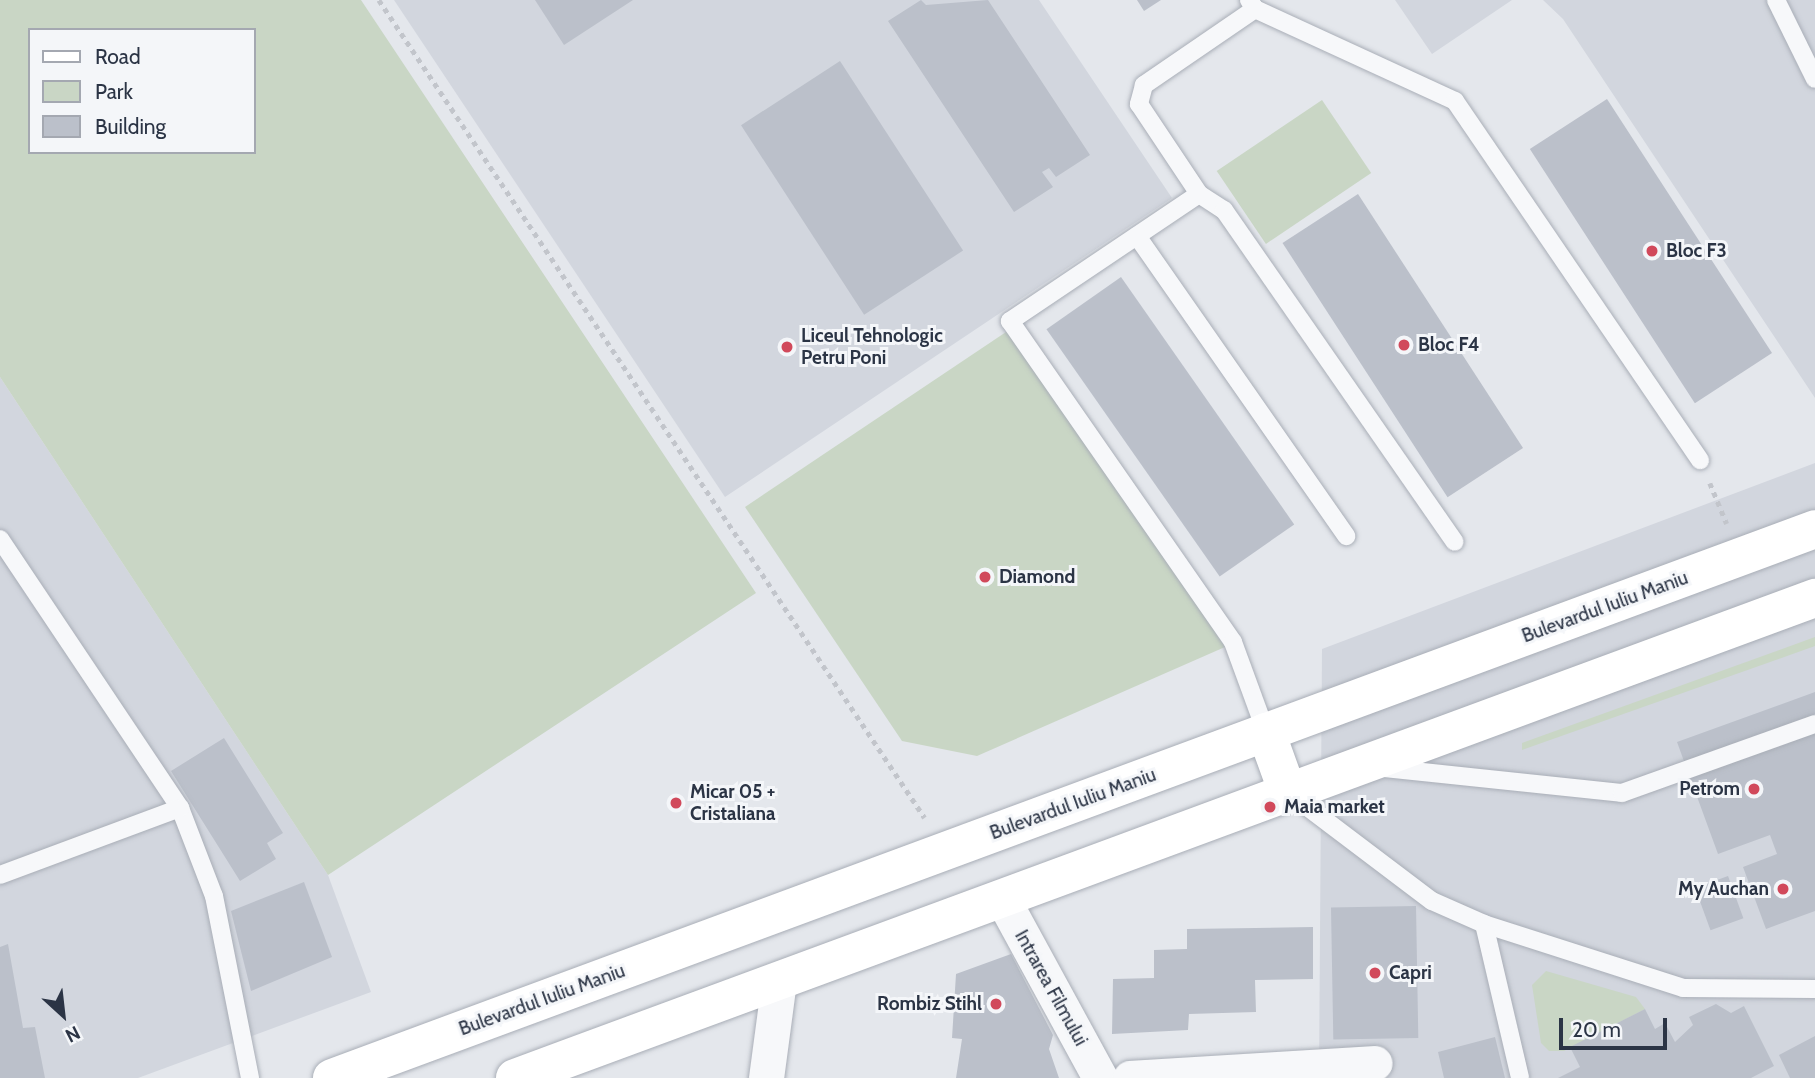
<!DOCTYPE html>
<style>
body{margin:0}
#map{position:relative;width:1815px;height:1078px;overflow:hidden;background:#e4e7ec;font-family:Cabin,sans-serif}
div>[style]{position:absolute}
.built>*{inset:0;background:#d2d6de}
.green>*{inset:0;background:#c9d6c5;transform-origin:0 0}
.building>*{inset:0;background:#bbc0ca;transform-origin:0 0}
.path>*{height:4.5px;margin-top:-2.25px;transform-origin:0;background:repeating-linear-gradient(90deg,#c2c5cb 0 5px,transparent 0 10px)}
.roads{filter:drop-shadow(0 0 2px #a9aeb7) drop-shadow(0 0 2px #a9aeb7)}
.lane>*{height:18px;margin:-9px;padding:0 9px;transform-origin:9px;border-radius:9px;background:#f7f8fa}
.street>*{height:35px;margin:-17.5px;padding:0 17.5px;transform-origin:17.5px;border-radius:17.5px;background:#f7f8fa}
.primary>*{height:38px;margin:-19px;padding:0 19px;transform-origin:19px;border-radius:19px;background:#fff}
.dots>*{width:19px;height:19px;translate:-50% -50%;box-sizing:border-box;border:4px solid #f4f6f9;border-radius:50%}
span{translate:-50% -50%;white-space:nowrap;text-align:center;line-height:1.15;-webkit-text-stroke:6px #f4f6f9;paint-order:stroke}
.poi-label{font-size:19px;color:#2b3445;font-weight:700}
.left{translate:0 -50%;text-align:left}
.right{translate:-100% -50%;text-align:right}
.street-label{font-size:19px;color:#2b3445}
.legend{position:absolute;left:28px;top:28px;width:228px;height:126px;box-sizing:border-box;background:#f4f6f9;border:2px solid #a4a8b1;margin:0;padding:9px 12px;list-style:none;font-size:21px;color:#2b3445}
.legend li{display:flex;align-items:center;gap:14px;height:35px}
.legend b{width:35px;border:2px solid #a4a8b1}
.north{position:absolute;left:28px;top:980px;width:70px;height:70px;-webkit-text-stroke:5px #f4f6f9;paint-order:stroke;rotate:153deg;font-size:19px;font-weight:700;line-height:28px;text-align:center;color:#2b3445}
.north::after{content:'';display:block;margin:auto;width:24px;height:32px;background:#2b3445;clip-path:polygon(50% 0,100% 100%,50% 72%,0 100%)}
.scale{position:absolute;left:1559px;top:1018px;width:108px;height:32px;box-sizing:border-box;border:4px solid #2b3445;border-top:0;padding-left:9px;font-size:21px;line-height:24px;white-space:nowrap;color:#2b3445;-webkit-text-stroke:5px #f4f6f9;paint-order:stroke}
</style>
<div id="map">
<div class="built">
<i style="clip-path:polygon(394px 0,1039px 0,1172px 198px,725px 497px)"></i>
<i style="clip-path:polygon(1395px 0,1512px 0,1432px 54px)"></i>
<i style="clip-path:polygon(1543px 0,1815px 0,1815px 398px,1563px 19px)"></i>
<i style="clip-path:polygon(0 377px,328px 875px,371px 992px,138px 1078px,0 1078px)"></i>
<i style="clip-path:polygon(1815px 463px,1815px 1078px,1319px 1078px,1322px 649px)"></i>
</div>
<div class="green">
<i style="clip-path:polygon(evenodd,0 0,361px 0,756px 593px,328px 875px,0 377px,0 0,30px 30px,254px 30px,254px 152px,30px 152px,30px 30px)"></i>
<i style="left:1322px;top:100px;width:88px;height:127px;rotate:56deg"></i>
<i style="clip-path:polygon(1012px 328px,1225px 647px,977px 756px,902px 741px,745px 507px)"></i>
<i style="clip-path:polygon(1815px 637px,1815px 646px,1522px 750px,1522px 743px)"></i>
<i style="clip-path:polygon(1546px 971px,1636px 997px,1645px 1009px,1564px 1051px,1549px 1051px,1541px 1043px,1532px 985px)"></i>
</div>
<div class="building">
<i style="clip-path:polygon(535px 0,633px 0,564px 45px)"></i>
<i style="clip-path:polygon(921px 0,926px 5px,988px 0,1090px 155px,1056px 177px,1049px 168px,1042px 172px,1053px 187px,1014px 212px,888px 21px)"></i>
<i style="clip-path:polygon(1137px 0,1161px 0,1144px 11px)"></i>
<i style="left:840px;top:61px;width:226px;height:118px;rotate:57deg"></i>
<i style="left:1607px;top:99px;width:303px;height:92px;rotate:57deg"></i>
<i style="left:1358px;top:194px;width:303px;height:90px;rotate:57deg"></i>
<i style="left:1121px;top:277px;width:302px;height:91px;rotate:55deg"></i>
<i style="clip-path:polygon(1815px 692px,1815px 911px,1766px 929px,1743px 867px,1777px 854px,1770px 835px,1718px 854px,1677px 742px)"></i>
<i style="clip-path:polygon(224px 738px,283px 833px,267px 843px,276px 859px,240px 881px,171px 771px)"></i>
<i style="left:1728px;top:876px;width:45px;height:35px;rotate:70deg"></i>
<i style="clip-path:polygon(304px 882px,332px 957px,251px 991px,231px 911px)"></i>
<i style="left:1416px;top:906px;width:132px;height:85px;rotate:89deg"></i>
<i style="clip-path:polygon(1313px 927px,1313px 979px,1255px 980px,1256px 1012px,1189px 1014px,1188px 1030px,1112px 1034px,1113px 979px,1154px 978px,1154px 950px,1187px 949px,1187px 929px)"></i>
<i style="clip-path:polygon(8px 944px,23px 1028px,35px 1027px,45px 1078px,0 1078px,0 947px)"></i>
<i style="clip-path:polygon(1011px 954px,1053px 1035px,1049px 1049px,1059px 1078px,956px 1078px,962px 1039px,952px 1038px,956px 974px)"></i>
<i style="clip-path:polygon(1716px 1004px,1731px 1013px,1744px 1006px,1774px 1066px,1751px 1078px,1558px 1078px,1580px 1067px,1570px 1047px,1645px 1009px,1655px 1029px,1665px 1023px,1675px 1042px,1693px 1025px,1689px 1017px)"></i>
<i style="clip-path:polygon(1815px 1036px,1815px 1078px,1790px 1078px,1779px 1055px)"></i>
<i style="clip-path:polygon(1495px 1037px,1505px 1078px,1444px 1078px,1438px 1052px)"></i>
</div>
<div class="path">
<i style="left:379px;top:0;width:983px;rotate:56.28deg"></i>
<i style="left:1710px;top:483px;width:44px;rotate:67.5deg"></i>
</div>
<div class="roads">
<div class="lane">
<i style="left:1249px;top:0;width:11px;rotate:56deg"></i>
<i style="left:1255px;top:9px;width:220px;rotate:24.7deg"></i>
<i style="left:1455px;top:101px;width:435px;rotate:55.7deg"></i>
<i style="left:1776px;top:0;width:88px;rotate:63.7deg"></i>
<i style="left:1255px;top:9px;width:135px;rotate:145.6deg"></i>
<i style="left:1144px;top:85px;width:20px;rotate:105deg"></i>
<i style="left:1139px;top:104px;width:108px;rotate:56.3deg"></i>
<i style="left:1199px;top:194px;width:30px;rotate:33deg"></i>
<i style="left:1224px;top:210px;width:404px;rotate:55.2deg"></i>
<i style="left:1199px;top:194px;width:228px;rotate:146.1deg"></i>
<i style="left:1010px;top:321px;width:391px;rotate:55.2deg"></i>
<i style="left:1233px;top:642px;width:96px;rotate:69.9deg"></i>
<i style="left:1137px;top:236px;width:366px;rotate:55.1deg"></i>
<i style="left:0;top:539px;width:324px;rotate:56.2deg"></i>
<i style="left:180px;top:808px;width:94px;rotate:68.9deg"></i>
<i style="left:214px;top:896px;width:186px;rotate:78.8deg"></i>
<i style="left:1384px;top:768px;width:239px;rotate:6deg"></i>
<i style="left:1622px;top:793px;width:205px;rotate:-19.7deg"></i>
<i style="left:1289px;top:793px;width:179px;rotate:37.1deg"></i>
<i style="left:1432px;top:901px;width:57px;rotate:23.9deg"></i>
<i style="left:1484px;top:924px;width:209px;rotate:17.8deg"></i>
<i style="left:1683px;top:988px;width:132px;rotate:0.4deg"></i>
<i style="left:0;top:875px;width:192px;rotate:-20.4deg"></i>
<i style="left:1484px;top:924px;width:158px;rotate:76.8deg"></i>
</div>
<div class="street">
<i style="left:1002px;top:898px;width:205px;rotate:61.4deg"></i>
<i style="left:766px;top:1078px;width:99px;rotate:-82.4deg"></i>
<i style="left:1130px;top:1078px;width:245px;rotate:-3.5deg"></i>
</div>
<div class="primary">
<i style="left:1266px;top:732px;width:65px;rotate:70.2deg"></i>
<i style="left:332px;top:1078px;width:1581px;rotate:-20.31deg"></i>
<i style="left:515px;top:1078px;width:1386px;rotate:-20.27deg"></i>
</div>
</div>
<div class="dots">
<i style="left:1652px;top:251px;background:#d1495b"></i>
<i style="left:1404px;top:345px;background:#d1495b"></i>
<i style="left:787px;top:347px;background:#d1495b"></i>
<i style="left:985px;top:577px;background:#d1495b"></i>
<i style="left:1754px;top:789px;background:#d1495b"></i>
<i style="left:676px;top:803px;background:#d1495b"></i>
<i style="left:1270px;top:807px;background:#d1495b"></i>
<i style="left:1783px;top:889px;background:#d1495b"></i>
<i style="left:1375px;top:973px;background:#d1495b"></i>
<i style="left:996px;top:1004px;background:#d1495b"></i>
</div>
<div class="poi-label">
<span class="left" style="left:1666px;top:251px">Bloc F3</span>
<span class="left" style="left:801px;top:347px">Liceul Tehnologic<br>Petru Poni</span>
<span class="left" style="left:1418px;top:345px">Bloc F4</span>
<span class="left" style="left:999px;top:577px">Diamond</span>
<span class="right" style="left:1740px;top:789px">Petrom</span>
<span class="left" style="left:690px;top:803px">Micar 05 +<br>Cristaliana</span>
<span class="left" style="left:1284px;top:807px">Maia market</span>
<span class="right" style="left:1769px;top:889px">My Auchan</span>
<span class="left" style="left:1389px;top:973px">Capri</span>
<span class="right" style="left:982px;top:1004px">Rombiz Stihl</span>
</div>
<div class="street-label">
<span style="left:1605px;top:607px;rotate:-20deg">Bulevardul Iuliu Maniu</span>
<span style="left:1073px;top:804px;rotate:-20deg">Bulevardul Iuliu Maniu</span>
<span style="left:1051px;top:988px;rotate:61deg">Intrarea Filmului</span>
<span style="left:542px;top:1000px;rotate:-20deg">Bulevardul Iuliu Maniu</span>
</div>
<ul class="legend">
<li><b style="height:9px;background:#fff"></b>Road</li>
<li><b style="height:19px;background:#c9d6c5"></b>Park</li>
<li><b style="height:19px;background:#bbc0ca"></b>Building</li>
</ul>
<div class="north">N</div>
<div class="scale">20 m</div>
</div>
